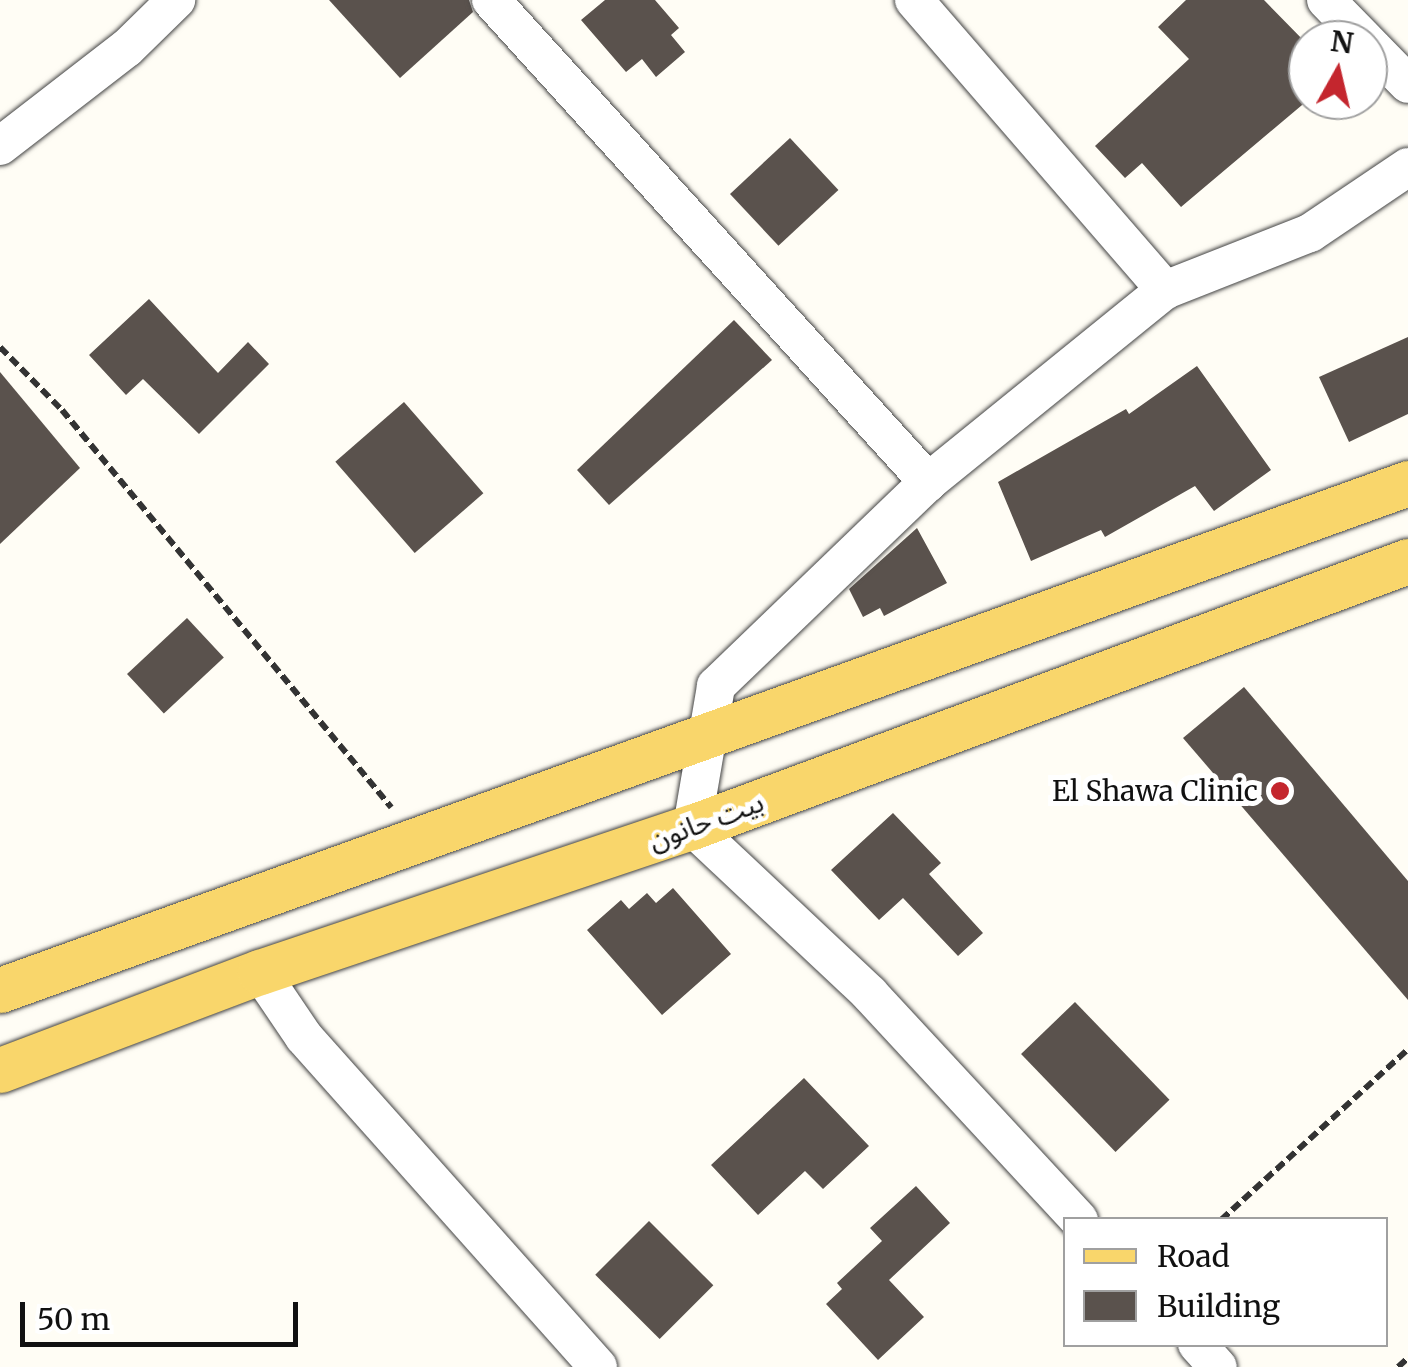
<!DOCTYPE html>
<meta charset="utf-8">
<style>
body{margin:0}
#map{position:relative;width:1408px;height:1367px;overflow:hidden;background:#fffdf5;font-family:Merriweather,"Noto Sans Arabic",serif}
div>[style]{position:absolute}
.building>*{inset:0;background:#5a524d;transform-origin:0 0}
.path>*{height:6px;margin-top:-3px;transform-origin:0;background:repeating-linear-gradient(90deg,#333 0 10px,transparent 0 15px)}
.roads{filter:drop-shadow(0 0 2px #444) drop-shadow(0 0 2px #444)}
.minor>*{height:38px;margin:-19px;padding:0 19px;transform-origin:19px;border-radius:19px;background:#fff}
.major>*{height:45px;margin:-22.5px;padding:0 22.5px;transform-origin:22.5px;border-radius:22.5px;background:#f9d66b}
.dots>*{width:28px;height:28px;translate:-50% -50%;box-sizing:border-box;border:5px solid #fff;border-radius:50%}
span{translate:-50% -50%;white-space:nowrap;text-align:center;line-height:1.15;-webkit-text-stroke:10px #fff;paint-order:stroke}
.poi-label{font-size:28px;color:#111}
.right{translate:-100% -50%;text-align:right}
.street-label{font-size:28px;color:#111}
.legend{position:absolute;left:1063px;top:1217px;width:325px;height:130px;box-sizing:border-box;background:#fff;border:2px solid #a0a0a0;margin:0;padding:12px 18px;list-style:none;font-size:30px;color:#111}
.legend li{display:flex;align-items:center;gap:20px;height:50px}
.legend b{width:50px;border:2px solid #a0a0a0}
.north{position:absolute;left:1288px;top:20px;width:100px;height:100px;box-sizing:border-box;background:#fff;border:2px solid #a0a0a0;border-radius:50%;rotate:8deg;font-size:28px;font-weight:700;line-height:40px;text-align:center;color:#111}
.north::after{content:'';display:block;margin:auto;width:35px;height:45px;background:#c4262e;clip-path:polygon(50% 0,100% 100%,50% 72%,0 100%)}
.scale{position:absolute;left:20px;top:1302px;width:278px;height:45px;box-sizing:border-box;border:5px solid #111;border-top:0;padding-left:12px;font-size:30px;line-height:35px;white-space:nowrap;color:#111;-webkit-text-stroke:8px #fff;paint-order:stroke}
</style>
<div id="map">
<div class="building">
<i style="clip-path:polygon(329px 0,469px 0,473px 12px,400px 78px)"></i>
<i style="clip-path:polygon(605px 0,655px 0,679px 28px,671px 35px,685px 52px,656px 77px,642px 59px,626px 72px,581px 20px)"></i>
<i style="clip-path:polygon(1186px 0,1264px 0,1308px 45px,1308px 100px,1181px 207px,1142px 163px,1125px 178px,1095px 146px,1189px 59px,1158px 27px)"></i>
<i style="left:790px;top:138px;width:71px;height:82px;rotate:47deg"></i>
<i style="clip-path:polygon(149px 299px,218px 373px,248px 342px,269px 364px,199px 434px,143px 379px,126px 395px,89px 355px)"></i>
<i style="clip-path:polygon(734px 320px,772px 360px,609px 505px,577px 470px)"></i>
<i style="clip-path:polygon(1408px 337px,1408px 414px,1349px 442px,1319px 377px)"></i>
<i style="clip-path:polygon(1197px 366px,1271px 470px,1214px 511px,1195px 486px,1105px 537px,1101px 530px,1031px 561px,998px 482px,1126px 409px,1129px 414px)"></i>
<i style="clip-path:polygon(0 372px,80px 468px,0 544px)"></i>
<i style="left:404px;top:402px;width:121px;height:91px;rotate:49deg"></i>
<i style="clip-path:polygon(917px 528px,947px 583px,884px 616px,880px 608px,863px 617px,849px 589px)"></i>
<i style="left:187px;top:618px;width:54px;height:82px;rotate:47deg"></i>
<i style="clip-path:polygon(1244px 687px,1408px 881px,1408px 1000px,1183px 738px)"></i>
<i style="clip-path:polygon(893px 813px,941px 863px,929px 874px,983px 933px,958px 956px,903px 898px,879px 920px,831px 870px)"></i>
<i style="clip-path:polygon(673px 888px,731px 954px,662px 1015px,587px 930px,621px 900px,629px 909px,647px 893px,656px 903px)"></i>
<i style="left:1075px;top:1002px;width:136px;height:75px;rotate:46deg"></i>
<i style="clip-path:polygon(804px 1078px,869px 1146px,823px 1189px,805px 1171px,758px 1215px,711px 1165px)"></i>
<i style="clip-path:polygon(916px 1186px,950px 1223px,889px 1280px,924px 1317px,878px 1360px,826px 1304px,842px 1289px,837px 1283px,882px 1241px,870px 1228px)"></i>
<i style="left:649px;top:1221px;width:91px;height:76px;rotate:45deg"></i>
</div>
<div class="path">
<i style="left:0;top:347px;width:88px;rotate:45.5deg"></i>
<i style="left:62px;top:410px;width:516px;rotate:50.35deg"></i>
<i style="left:1221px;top:1220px;width:253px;rotate:-42.4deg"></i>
<i style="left:1398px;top:1367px;width:13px;rotate:-42deg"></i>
</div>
<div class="roads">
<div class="minor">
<i style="left:491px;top:0;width:651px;rotate:47.8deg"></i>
<i style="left:914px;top:0;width:384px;rotate:49.1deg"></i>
<i style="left:1326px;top:0;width:56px;rotate:45.7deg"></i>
<i style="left:1368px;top:43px;width:57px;rotate:45.7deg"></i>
<i style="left:0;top:146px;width:160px;rotate:-37.7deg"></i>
<i style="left:127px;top:48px;width:69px;rotate:-44.4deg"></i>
<i style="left:260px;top:972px;width:78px;rotate:55.9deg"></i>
<i style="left:304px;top:1037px;width:442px;rotate:48.3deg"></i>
<i style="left:1079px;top:1220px;width:308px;rotate:-132.8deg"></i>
<i style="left:870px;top:994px;width:244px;rotate:-136.8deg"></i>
<i style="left:692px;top:827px;width:143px;rotate:-80.3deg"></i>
<i style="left:716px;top:686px;width:294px;rotate:-43.9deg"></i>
<i style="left:928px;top:482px;width:305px;rotate:-39deg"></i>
<i style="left:1165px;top:290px;width:156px;rotate:-21.5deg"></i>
<i style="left:1310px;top:233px;width:118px;rotate:-34deg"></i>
<i style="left:1197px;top:1344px;width:31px;rotate:48deg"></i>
</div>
<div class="major">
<i style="left:0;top:990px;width:1497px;rotate:-19.8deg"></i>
<i style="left:0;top:1070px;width:278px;rotate:-20.7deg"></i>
<i style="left:260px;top:972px;width:456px;rotate:-18.6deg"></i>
<i style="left:692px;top:827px;width:764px;rotate:-20.38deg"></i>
</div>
</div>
<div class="dots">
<i style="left:1280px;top:791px;background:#c4262e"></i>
</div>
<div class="poi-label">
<span class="right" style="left:1258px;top:791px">El Shawa Clinic</span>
</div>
<div class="street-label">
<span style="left:706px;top:821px;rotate:-20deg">بيت حانون</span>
</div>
<ul class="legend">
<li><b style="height:12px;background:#f9d66b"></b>Road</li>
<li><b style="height:28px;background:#5a524d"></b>Building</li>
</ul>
<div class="north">N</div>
<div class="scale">50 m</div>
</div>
